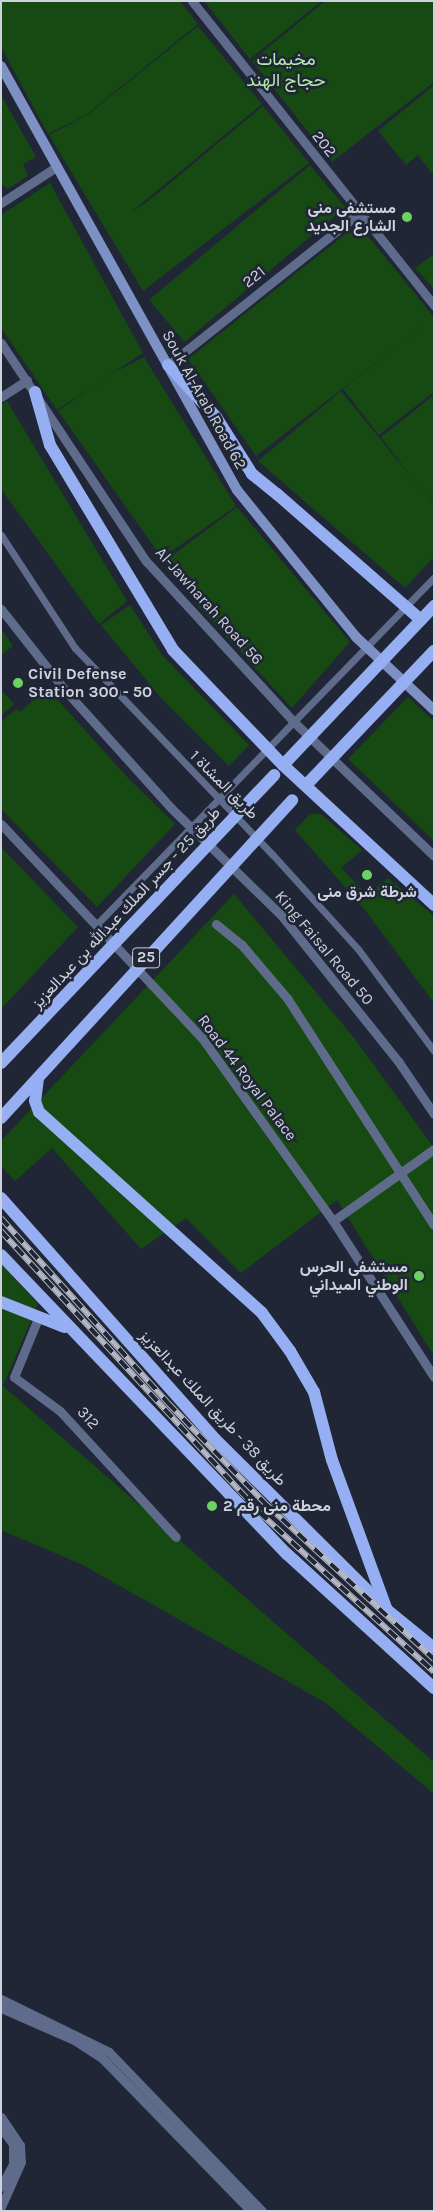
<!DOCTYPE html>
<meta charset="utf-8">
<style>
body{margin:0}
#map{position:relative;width:435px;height:2212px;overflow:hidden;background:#202636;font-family:Karla,Vazirmatn,sans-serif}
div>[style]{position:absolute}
.green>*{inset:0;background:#164a12;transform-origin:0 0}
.pedestrian>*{height:7px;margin:-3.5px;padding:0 3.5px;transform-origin:3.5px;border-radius:3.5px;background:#5f6b8b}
.minor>*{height:9px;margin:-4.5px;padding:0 4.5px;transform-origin:4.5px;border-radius:4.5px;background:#5f6b8b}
.secondary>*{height:10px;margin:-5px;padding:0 5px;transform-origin:5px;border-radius:5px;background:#7e91c5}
.primary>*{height:12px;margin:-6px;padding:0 6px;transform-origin:6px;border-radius:6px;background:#96aef2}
.rail>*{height:5.5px;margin-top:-2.75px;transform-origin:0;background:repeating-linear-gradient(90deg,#202636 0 11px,#b4b8c4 0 22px);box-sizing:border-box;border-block:1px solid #b4b8c4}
.primary-bridge>*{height:12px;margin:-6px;padding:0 6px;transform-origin:6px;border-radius:6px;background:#96aef2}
.dots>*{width:14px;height:14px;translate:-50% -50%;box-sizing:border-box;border:2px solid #202636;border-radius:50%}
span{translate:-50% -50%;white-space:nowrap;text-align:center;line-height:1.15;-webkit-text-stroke:5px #202636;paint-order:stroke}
.shield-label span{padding:1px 4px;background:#202636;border:1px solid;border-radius:4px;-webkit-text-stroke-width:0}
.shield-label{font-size:15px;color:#ced2dd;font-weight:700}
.street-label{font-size:16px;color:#ced2dd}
.poi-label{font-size:16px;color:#ced2dd;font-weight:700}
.right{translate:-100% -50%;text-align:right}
.left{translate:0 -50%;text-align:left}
.neighbourhood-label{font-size:18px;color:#b3eaac}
.frame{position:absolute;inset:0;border:2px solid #ced2dd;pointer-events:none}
</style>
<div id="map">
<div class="green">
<i style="clip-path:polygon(1px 1px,180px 1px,198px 24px,85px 116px,48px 134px,1px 47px)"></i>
<i style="clip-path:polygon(204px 1px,322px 1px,250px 59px)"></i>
<i style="clip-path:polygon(325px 1px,434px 1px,434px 82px,332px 162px,252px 61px)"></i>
<i style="clip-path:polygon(198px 26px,262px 104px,130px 213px,151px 199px,263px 106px,309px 163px,143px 291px,49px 135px,86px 116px)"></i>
<i style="clip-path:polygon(434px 85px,434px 176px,418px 155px,406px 165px,378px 131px)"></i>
<i style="clip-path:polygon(1px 95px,36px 157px,23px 164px,28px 176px,8px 189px,1px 184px)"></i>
<i style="left:310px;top:165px;width:55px;height:210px;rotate:50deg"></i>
<i style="clip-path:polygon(50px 183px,143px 353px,57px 410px,1px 328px,1px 215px)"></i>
<i style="clip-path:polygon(358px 224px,434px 317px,434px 392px,379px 435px,343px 389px,427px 323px,256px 456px,188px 359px)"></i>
<i style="clip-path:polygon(434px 254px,434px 289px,415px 268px)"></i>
<i style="clip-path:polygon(144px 357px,236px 506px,162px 558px,58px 411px,109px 375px)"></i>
<i style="clip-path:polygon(341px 391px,417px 484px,381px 437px,434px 395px,434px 503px,420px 488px,434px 504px,434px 557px,405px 588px,258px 461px)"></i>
<i style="clip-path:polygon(7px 401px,127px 601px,99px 624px,1px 489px,1px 405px)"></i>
<i style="clip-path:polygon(237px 507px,350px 642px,292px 708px,200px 608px,165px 561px)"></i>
<i style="clip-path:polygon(130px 605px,163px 656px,249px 745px,229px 766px,161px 698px,101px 625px)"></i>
<i style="clip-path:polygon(1px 629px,13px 646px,1px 655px)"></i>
<i style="clip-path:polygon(47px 688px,129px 779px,175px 824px,97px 907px,1px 809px,1px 722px,16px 709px,20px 712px)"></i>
<i style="clip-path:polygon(1px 690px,14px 704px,1px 716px)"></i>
<i style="clip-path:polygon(408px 697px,434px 721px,434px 841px,348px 759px)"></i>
<i style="clip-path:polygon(310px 814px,321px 814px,362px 850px,341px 868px,367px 895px,388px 878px,434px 916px,434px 1003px,365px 910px,295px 830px)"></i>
<i style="clip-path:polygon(1px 847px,78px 927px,1px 1009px)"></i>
<i style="clip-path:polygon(234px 894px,355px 1039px,434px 1148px,434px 1356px,337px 1200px,241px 1273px,186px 1218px,141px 1249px,52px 1148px,15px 1181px,1px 1166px,1px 1141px)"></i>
<i style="clip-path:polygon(1px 1264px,38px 1304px,3px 1386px,434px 1762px,434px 1794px,326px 1703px,83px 1565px,1px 1530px)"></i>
</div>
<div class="pedestrian">
<i style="left:1px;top:535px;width:135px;rotate:56.8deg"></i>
<i style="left:75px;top:648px;width:286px;rotate:46.3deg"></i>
<i style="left:273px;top:855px;width:127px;rotate:47.9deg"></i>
<i style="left:358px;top:949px;width:127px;rotate:53.3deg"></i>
<i style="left:97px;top:924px;width:483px;rotate:-45.8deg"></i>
</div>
<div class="minor">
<i style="left:192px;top:1px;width:389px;rotate:51.5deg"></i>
<i style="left:1px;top:203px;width:66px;rotate:-33.2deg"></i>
<i style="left:1px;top:343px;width:262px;rotate:56.4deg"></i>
<i style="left:146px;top:561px;width:220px;rotate:47.4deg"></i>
<i style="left:295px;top:723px;width:192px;rotate:43.7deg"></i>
<i style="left:168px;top:365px;width:244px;rotate:-38.5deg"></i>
<i style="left:1px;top:397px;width:31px;rotate:-33deg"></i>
<i style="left:1px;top:609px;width:102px;rotate:51.8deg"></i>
<i style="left:64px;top:689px;width:160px;rotate:48deg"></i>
<i style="left:171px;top:808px;width:153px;rotate:44.2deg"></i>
<i style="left:281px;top:915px;width:187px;rotate:51.3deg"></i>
<i style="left:398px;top:1061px;width:64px;rotate:55.8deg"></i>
<i style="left:1px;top:824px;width:294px;rotate:46.8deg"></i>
<i style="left:202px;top:1038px;width:225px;rotate:54.4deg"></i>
<i style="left:333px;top:1221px;width:186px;rotate:57.1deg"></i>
<i style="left:216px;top:924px;width:32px;rotate:39deg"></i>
<i style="left:241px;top:944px;width:71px;rotate:49.6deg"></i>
<i style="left:287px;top:998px;width:270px;rotate:57.1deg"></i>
<i style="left:333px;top:1221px;width:124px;rotate:-35.5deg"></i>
<i style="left:39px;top:1316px;width:66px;rotate:112.3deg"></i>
<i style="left:14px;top:1377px;width:57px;rotate:36.5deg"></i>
<i style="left:60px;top:1411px;width:171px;rotate:47.4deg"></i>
<i style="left:1px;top:1999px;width:120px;rotate:26.1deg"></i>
<i style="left:109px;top:2052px;width:221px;rotate:46.1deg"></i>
<i style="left:1px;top:2008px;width:80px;rotate:23.7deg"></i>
<i style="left:74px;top:2040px;width:33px;rotate:33deg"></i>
<i style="left:102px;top:2058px;width:214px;rotate:45.8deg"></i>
<i style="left:1px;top:2117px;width:34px;rotate:56deg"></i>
<i style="left:20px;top:2145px;width:17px;rotate:87deg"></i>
<i style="left:21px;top:2162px;width:49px;rotate:114deg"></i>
<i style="left:1px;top:2128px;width:20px;rotate:53deg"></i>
<i style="left:13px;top:2144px;width:20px;rotate:90deg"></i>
<i style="left:13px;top:2164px;width:26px;rotate:118deg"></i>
</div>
<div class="secondary">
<i style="left:1px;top:66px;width:485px;rotate:60.9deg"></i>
<i style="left:237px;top:490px;width:189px;rotate:51deg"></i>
<i style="left:356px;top:637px;width:107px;rotate:43.1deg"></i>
</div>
<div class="primary">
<i style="left:168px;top:365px;width:71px;rotate:47.3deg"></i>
<i style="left:216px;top:417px;width:67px;rotate:57.7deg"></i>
<i style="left:252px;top:474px;width:32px;rotate:39deg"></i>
<i style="left:35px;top:392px;width:55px;rotate:74.2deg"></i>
<i style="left:50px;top:445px;width:239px;rotate:59deg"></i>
<i style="left:173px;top:650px;width:159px;rotate:46.3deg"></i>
<i style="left:283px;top:765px;width:206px;rotate:42.8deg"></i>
<i style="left:38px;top:1078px;width:23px;rotate:97deg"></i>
<i style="left:35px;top:1101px;width:12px;rotate:70deg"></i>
<i style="left:39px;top:1112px;width:300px;rotate:42deg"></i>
<i style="left:262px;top:1313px;width:47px;rotate:53.6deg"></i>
<i style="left:290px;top:1351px;width:48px;rotate:59.7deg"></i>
<i style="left:314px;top:1392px;width:70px;rotate:75.2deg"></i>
<i style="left:332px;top:1460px;width:160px;rotate:69.9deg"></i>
<i style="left:1px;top:1198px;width:322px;rotate:48.4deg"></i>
<i style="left:215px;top:1439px;width:243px;rotate:44.8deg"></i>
<i style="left:387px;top:1610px;width:60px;rotate:39deg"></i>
<i style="left:1px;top:1255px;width:414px;rotate:46.3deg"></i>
<i style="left:287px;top:1554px;width:199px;rotate:42.4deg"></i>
<i style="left:1px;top:1302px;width:68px;rotate:21.6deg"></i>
</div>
<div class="rail">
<i style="left:1px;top:1218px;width:249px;rotate:47.9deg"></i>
<i style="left:168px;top:1403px;width:141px;rotate:45.9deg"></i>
<i style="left:266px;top:1504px;width:229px;rotate:42.7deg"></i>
<i style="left:1px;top:1231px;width:381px;rotate:47.4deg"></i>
<i style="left:259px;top:1512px;width:237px;rotate:42.4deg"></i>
</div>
<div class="primary-bridge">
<i style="left:277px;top:494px;width:191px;rotate:41.2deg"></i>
<i style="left:287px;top:761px;width:214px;rotate:-46.5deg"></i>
<i style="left:310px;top:781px;width:180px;rotate:-46.4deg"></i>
<i style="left:1px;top:1063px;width:397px;rotate:-46.5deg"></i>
<i style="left:1px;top:1118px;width:431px;rotate:-47.5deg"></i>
</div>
<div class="dots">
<i style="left:407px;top:217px;background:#6cd362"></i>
<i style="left:18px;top:683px;background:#6cd362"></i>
<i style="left:367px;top:875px;background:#6cd362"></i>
<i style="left:419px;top:1276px;background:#6cd362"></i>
<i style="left:212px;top:1506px;background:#6cd362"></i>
</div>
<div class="shield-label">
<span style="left:146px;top:958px">25</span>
</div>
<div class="street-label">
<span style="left:324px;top:144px;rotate:52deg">202</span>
<span style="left:254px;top:277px;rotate:-39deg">221</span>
<span style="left:204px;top:400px;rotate:61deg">Souk Al-Arab Road 62</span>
<span style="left:209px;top:606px;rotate:48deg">Al-Jawharah Road 56</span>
<span style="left:224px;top:785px;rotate:45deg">طريق المشاة 1</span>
<span style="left:126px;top:908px;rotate:-47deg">طريق 25 - جسر الملك عبدالله بن عبدالعزيز</span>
<span style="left:324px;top:948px;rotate:50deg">King Faisal Road 50</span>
<span style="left:247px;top:1078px;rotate:53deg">Road 44 Royal Palace</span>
<span style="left:213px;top:1408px;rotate:47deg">طريق 38 - طريق الملك عبدالعزيز</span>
<span style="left:88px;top:1418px;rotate:48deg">312</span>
</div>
<div class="poi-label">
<span class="right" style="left:396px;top:217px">مستشفى منى<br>الشارع الجديد</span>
<span class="left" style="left:28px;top:683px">Civil Defense<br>Station 300 - 50</span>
<span style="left:367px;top:892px">شرطة شرق منى</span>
<span class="right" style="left:408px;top:1276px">مستشفى الحرس<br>الوطني الميداني</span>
<span class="left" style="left:223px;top:1506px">محطة منى رقم 2</span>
</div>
<div class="neighbourhood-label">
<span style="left:286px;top:70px">مخيمات<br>حجاج الهند</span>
</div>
<div class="frame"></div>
</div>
